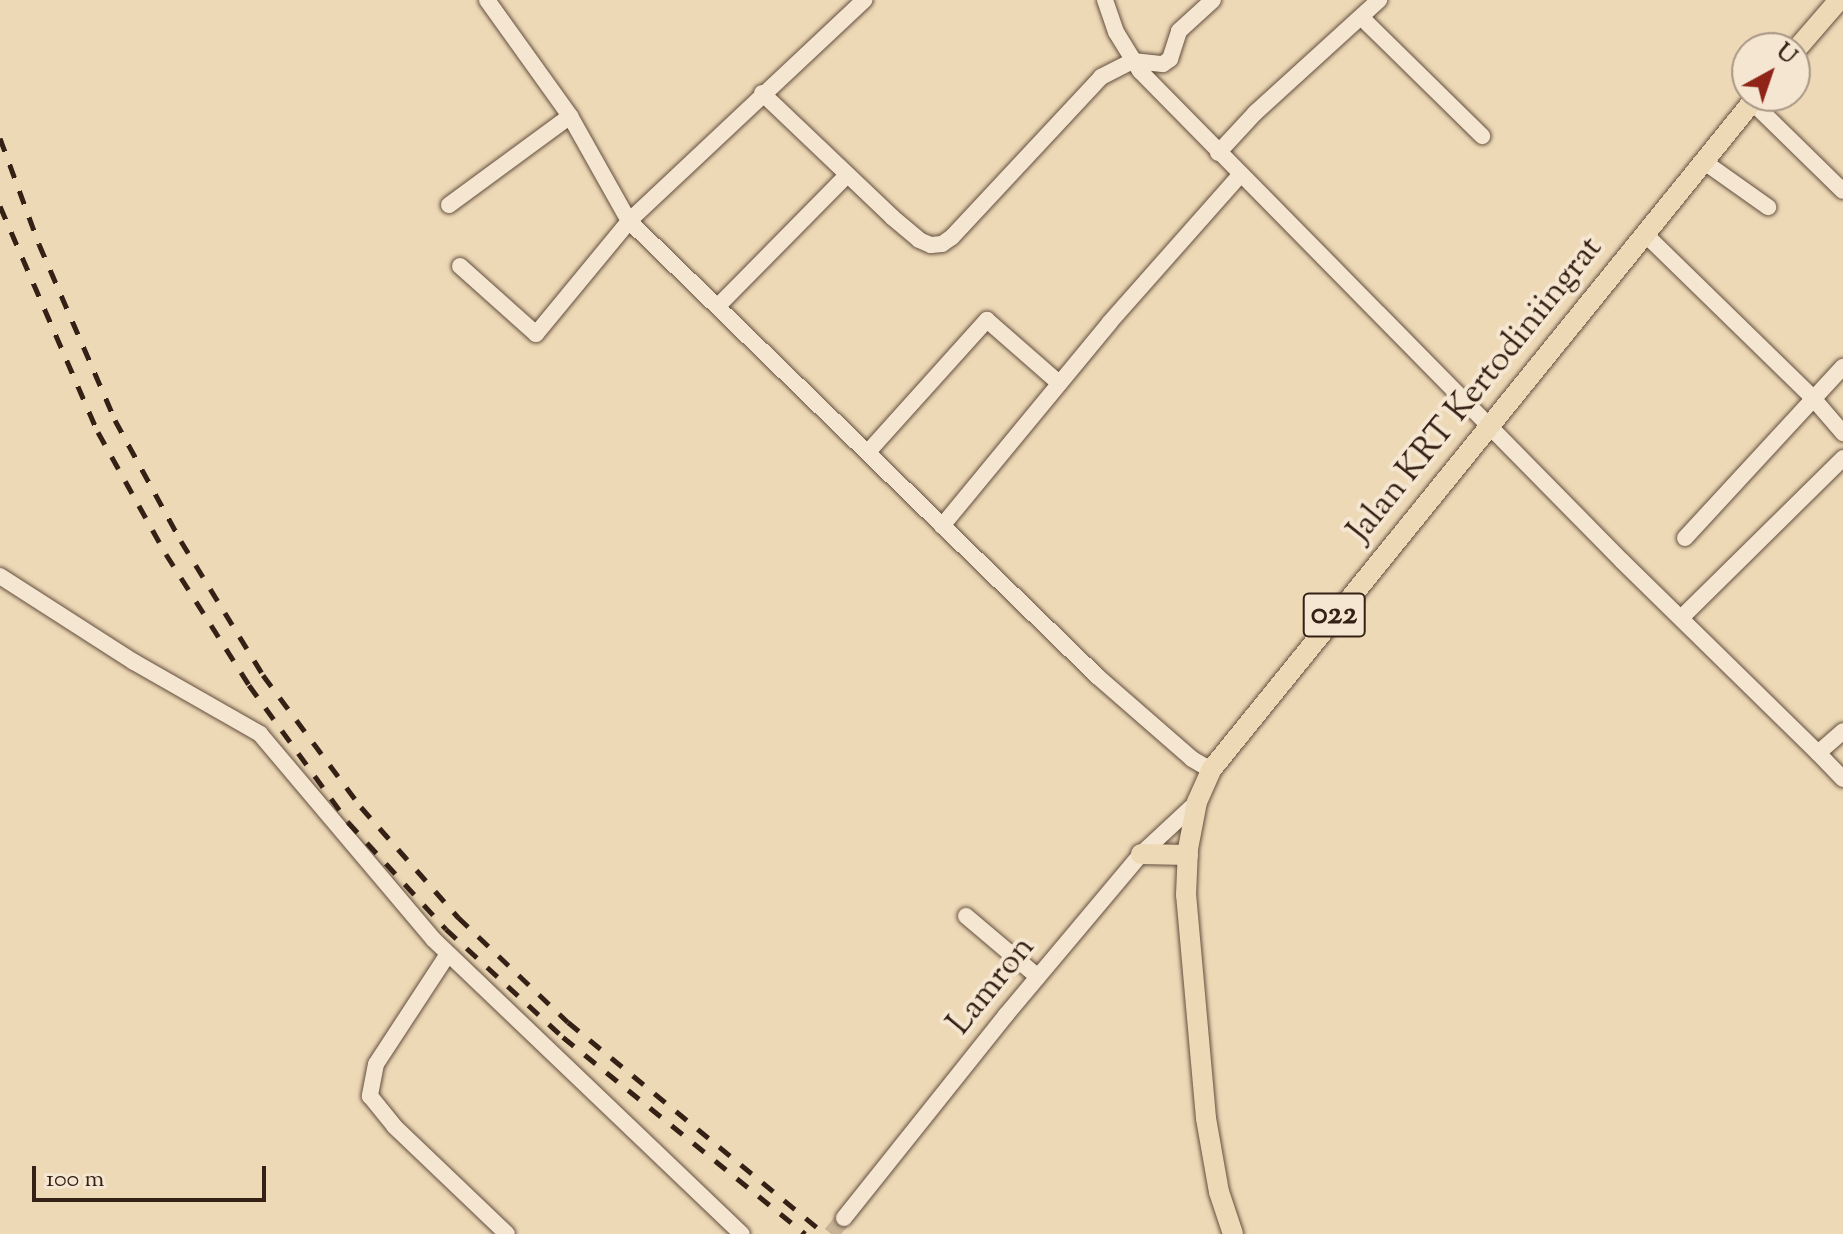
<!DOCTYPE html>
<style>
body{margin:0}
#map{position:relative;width:1843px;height:1234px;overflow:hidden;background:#eed9b7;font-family:"Sorts Mill Goudy",serif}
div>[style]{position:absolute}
.minor-tunnel>*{height:16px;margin-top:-8px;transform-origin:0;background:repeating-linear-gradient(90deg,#c9b497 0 16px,transparent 0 24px)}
.roads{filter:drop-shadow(0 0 2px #634e3e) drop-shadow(0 0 2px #634e3e)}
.minor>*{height:16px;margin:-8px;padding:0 8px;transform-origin:8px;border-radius:8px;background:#f4e6d0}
.major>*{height:20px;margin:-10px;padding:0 10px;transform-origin:10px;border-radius:10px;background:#eed9b7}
.rail>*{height:5px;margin-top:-2.5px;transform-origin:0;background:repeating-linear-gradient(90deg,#352015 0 14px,transparent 0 28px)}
span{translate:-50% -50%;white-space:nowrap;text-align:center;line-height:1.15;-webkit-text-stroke:8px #f4e6d0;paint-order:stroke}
.shield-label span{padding:2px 6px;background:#f4e6d0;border:2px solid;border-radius:6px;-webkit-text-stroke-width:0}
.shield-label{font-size:32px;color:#352015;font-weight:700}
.street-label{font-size:34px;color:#352015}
.north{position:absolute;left:1731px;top:32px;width:80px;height:80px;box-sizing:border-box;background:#f4e6d0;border:2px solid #a89785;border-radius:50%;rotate:40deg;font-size:22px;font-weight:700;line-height:32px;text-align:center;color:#352015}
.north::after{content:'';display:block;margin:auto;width:28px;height:36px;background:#8f2418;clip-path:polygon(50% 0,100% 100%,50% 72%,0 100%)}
.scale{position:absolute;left:32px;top:1166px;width:234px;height:36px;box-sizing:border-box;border:4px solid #352015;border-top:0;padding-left:10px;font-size:24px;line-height:28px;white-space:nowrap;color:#352015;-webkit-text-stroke:6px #f4e6d0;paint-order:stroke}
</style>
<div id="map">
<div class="minor-tunnel">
<i style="left:831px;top:1234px;width:21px;rotate:-51deg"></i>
</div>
<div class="roads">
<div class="minor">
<i style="left:487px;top:0;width:143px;rotate:54.4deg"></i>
<i style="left:570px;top:116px;width:120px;rotate:60.7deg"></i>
<i style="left:629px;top:221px;width:653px;rotate:44.19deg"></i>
<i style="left:1097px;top:676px;width:126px;rotate:41.1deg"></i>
<i style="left:1192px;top:759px;width:22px;rotate:30deg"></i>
<i style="left:1105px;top:0;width:34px;rotate:71deg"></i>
<i style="left:1116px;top:32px;width:46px;rotate:58.4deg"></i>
<i style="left:1140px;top:71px;width:687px;rotate:45.47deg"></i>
<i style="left:1622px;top:561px;width:274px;rotate:44.4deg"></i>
<i style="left:1818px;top:753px;width:33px;rotate:-41deg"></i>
<i style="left:1361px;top:17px;width:170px;rotate:44.5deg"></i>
<i style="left:762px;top:93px;width:180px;rotate:43.6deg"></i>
<i style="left:892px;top:217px;width:35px;rotate:40deg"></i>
<i style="left:919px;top:240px;width:13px;rotate:23deg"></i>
<i style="left:931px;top:245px;width:11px;rotate:-5deg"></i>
<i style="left:942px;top:244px;width:12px;rotate:-35deg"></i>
<i style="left:952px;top:237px;width:219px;rotate:-47deg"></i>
<i style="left:1101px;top:77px;width:36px;rotate:-27deg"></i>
<i style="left:1133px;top:61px;width:30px;rotate:6deg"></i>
<i style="left:1163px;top:64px;width:9px;rotate:-36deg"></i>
<i style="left:1170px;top:59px;width:29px;rotate:-72deg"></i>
<i style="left:1179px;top:31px;width:46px;rotate:-42.4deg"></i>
<i style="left:1752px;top:102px;width:127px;rotate:44.4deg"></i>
<i style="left:1218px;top:153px;width:54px;rotate:-47.2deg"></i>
<i style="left:1255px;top:113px;width:168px;rotate:-42.3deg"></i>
<i style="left:1703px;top:161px;width:80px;rotate:35.3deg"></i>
<i style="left:449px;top:205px;width:150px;rotate:-36.3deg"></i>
<i style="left:1644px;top:233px;width:235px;rotate:44.3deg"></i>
<i style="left:1812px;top:397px;width:48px;rotate:49.3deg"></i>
<i style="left:460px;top:266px;width:102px;rotate:41.8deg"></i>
<i style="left:536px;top:334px;width:146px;rotate:-50.5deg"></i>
<i style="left:629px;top:221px;width:323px;rotate:-43.2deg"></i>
<i style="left:719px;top:305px;width:182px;rotate:-45.4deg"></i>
<i style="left:868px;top:452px;width:178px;rotate:-48deg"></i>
<i style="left:987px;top:320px;width:96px;rotate:41.2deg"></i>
<i style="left:942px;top:526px;width:264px;rotate:-50.5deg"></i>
<i style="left:1110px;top:322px;width:196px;rotate:-48.5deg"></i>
<i style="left:1685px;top:538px;width:233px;rotate:-47.3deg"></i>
<i style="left:0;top:576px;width:159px;rotate:32.7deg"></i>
<i style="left:134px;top:662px;width:145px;rotate:29.7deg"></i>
<i style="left:260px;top:734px;width:268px;rotate:49.8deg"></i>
<i style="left:433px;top:939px;width:427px;rotate:43.7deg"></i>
<i style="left:1681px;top:618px;width:228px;rotate:-44.6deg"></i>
<i style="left:1818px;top:753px;width:36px;rotate:46deg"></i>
<i style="left:966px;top:916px;width:94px;rotate:40.3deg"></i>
<i style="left:448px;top:954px;width:131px;rotate:123.2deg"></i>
<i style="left:376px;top:1064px;width:33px;rotate:101deg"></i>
<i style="left:370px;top:1096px;width:38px;rotate:51deg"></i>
<i style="left:394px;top:1126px;width:156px;rotate:43.7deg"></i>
<i style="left:844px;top:1218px;width:260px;rotate:-51.4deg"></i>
<i style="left:1006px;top:1015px;width:210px;rotate:-50deg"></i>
<i style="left:1141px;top:854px;width:76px;rotate:-42.9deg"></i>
</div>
<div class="major">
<i style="left:1795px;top:51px;width:67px;rotate:-49.2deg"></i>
<i style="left:1141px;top:854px;width:47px;rotate:1.2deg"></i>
<i style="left:1233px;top:1234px;width:44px;rotate:-108.4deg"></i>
<i style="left:1219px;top:1192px;width:75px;rotate:-100deg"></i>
<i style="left:1206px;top:1118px;width:224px;rotate:-95.1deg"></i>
<i style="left:1186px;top:895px;width:46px;rotate:-87.5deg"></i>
<i style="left:1188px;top:849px;width:48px;rotate:-79.2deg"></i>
<i style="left:1197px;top:802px;width:35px;rotate:-66deg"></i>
<i style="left:1211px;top:770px;width:867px;rotate:-50.99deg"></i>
</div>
</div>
<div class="rail">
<i style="left:0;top:138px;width:113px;rotate:69.8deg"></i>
<i style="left:39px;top:244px;width:192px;rotate:66.6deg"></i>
<i style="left:115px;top:420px;width:138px;rotate:61.4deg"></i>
<i style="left:181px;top:541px;width:157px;rotate:58.5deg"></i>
<i style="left:263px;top:675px;width:164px;rotate:53.4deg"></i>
<i style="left:361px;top:807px;width:147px;rotate:48.6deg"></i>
<i style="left:458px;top:917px;width:152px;rotate:43.7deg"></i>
<i style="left:568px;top:1022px;width:333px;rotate:39.5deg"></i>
<i style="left:0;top:206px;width:246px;rotate:66.6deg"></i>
<i style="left:98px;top:432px;width:140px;rotate:60.9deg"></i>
<i style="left:166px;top:554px;width:155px;rotate:57.6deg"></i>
<i style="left:249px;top:685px;width:169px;rotate:54.1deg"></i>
<i style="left:348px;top:822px;width:145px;rotate:47.5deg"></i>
<i style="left:446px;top:929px;width:159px;rotate:42.7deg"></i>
<i style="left:563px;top:1037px;width:312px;rotate:39.1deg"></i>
</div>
<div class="shield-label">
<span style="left:1334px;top:615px">022</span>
</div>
<div class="street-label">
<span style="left:1476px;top:390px;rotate:-51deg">Jalan KRT Kertodiniingrat</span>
<span style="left:992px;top:986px;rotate:-51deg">Lamron</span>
</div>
<div class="north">U</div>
<div class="scale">100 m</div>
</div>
